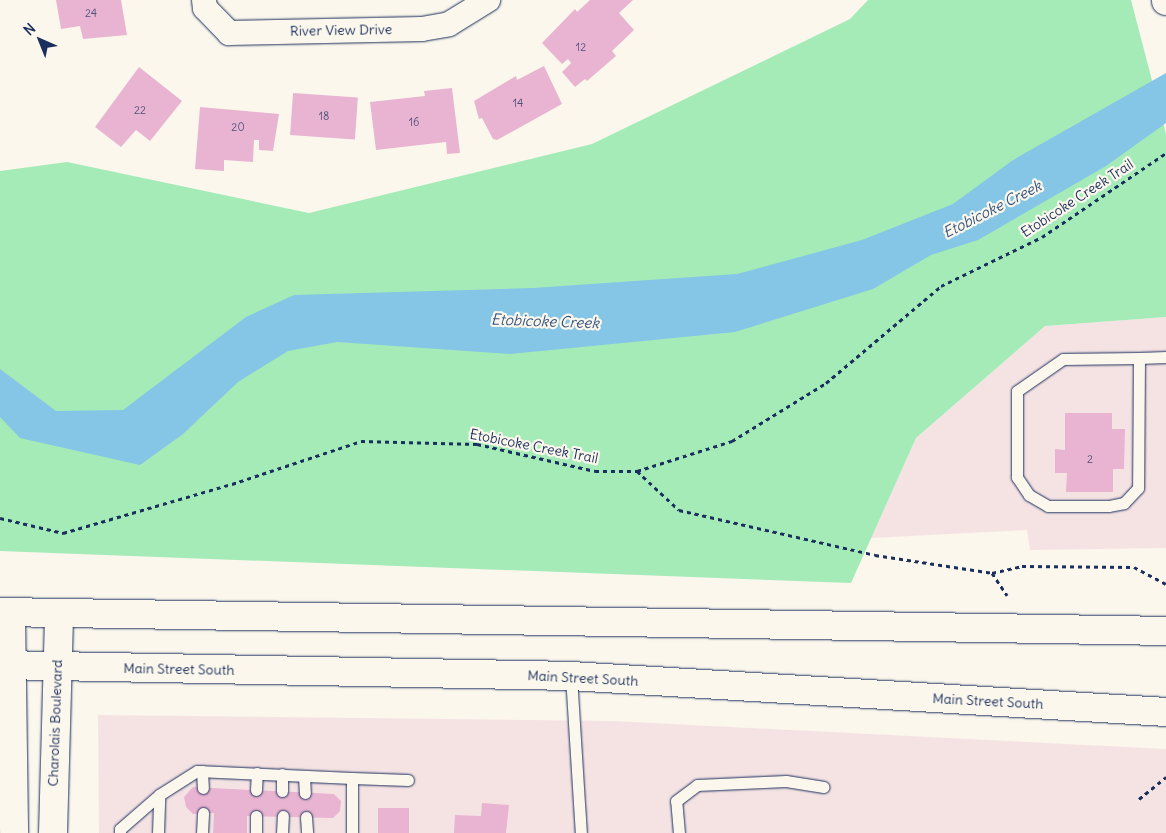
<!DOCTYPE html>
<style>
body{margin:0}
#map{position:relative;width:1166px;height:833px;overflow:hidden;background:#fbf7ec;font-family:Delius,sans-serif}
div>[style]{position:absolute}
.built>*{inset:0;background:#f5e3e4}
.green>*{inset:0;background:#a4ebb8}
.water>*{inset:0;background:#85c5e5}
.building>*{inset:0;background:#e8b4d1;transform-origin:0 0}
.path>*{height:3px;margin-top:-1.5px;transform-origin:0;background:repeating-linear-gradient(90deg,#1b2f5e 0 4px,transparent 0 8px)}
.roads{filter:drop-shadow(0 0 1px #1b2f5e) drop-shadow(0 0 1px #1b2f5e)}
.lane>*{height:11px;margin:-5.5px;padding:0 5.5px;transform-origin:5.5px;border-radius:5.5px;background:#fbf7ec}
.street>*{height:24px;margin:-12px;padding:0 12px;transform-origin:12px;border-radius:12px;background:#fbf7ec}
.secondary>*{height:28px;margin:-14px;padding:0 14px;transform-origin:14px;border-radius:14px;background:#fbf7ec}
.primary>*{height:28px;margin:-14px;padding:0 14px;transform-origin:14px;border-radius:14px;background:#fbf7ec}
span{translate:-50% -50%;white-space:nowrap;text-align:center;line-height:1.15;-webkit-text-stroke:4.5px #fbf7ec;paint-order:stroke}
.number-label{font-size:11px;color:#4e507b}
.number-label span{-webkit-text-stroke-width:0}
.street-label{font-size:14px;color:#1b2f5e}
.water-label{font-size:15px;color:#365480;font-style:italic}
.north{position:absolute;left:15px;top:15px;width:50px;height:50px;-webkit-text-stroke:4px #fbf7ec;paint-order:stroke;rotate:316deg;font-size:14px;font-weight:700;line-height:20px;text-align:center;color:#1b2f5e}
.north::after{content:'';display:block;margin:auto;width:18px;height:22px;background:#1b2f5e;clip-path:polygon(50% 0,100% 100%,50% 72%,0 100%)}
</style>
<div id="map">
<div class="built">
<i style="clip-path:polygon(1166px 317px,1166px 548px,1030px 550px,1027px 530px,871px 538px,916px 438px,1045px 326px)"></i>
<i style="clip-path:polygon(98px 715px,613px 721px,1166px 749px,1166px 833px,99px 833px)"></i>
</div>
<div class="green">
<i style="clip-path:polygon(868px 0,1131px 0,1166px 134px,1166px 317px,1045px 326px,916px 438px,851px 583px,0 551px,0 171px,67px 162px,309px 213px,592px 144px,850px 19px)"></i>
</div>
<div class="water">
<i style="clip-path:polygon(1166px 73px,1166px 123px,1106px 166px,978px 240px,931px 255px,873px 289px,735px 332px,510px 354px,337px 342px,288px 351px,238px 382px,183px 434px,140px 465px,20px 438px,0 417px,0 369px,56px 411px,123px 410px,246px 317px,294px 295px,533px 288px,737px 274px,862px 240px,953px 204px,1013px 160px)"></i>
</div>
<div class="building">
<i style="clip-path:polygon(56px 0,121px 0,127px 35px,83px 39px,80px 26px,61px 29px)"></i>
<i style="clip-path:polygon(590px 0,633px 0,619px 13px,634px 30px,612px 51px,616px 56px,587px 81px,585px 79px,575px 87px,562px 72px,571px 63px,568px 59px,562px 64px,542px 43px,575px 9px,577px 12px)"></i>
<i style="clip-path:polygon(544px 66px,562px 104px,497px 140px,493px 139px,482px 118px,479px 119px,474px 101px,516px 76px,517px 80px)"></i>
<i style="clip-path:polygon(139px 67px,182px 101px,150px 141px,136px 130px,121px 147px,95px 127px)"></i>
<i style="clip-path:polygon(452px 88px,460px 153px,447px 154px,446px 142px,376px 150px,370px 102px,425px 96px,424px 91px)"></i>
<i style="left:293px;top:93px;width:65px;height:42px;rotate:4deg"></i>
<i style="clip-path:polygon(200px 107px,279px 114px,273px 151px,259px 150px,259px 140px,254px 140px,253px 162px,224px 160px,224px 171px,195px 169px)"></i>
<i style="clip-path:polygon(1065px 413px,1112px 413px,1112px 429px,1125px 429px,1124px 469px,1113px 469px,1113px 492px,1066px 492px,1067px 473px,1055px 473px,1055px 449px,1065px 450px)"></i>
<i style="clip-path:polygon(193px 787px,334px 794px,341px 801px,340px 811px,333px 818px,247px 816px,247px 833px,213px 833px,214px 813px,193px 814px,186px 807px,184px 797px)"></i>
<i style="clip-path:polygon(482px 803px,509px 805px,506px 833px,454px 833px,455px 815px,481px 816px)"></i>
<i style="left:378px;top:808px;width:31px;height:25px"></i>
</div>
<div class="path">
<i style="left:637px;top:471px;width:57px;rotate:42.9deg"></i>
<i style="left:679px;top:510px;width:201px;rotate:12.9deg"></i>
<i style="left:875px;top:555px;width:118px;rotate:8.7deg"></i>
<i style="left:992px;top:573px;width:27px;rotate:56deg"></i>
<i style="left:0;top:518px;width:65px;rotate:13.4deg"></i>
<i style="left:63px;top:533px;width:176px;rotate:-16.2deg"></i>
<i style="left:232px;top:484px;width:136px;rotate:-18.4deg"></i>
<i style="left:361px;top:441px;width:116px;rotate:1.5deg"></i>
<i style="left:477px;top:444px;width:121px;rotate:12.9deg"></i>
<i style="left:595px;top:471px;width:42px"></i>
<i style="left:637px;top:471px;width:100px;rotate:-17.5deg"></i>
<i style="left:732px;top:441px;width:110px;rotate:-31.7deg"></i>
<i style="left:826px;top:383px;width:150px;rotate:-40.1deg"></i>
<i style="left:941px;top:286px;width:112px;rotate:-25.9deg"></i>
<i style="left:1042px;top:237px;width:150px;rotate:-34.1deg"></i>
<i style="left:992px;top:573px;width:31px;rotate:-13deg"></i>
<i style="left:1022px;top:566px;width:112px;rotate:0.5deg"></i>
<i style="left:1134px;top:567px;width:36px;rotate:28deg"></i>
<i style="left:1139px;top:799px;width:35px;rotate:-39deg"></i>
</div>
<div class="roads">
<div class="lane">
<i style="left:1139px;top:358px;width:130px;rotate:90.4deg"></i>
<i style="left:1138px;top:488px;width:21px;rotate:133deg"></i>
<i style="left:1124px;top:503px;width:16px;rotate:169deg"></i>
<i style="left:1108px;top:506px;width:60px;rotate:180deg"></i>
<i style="left:1048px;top:506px;width:22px;rotate:-150deg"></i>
<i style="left:1029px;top:495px;width:22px;rotate:-124deg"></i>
<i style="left:1017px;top:477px;width:86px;rotate:-90deg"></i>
<i style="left:1017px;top:391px;width:56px;rotate:-34.8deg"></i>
<i style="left:1063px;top:359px;width:76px;rotate:-0.8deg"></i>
<i style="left:1139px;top:358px;width:27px;rotate:-2deg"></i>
<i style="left:571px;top:676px;width:157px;rotate:86.4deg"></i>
<i style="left:202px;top:771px;width:17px;rotate:87deg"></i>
<i style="left:282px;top:774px;width:17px;rotate:90deg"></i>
<i style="left:304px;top:776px;width:17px;rotate:87deg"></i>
<i style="left:352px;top:778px;width:56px;rotate:2deg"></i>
<i style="left:256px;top:790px;width:17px;rotate:-87deg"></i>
<i style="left:306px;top:817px;width:16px;rotate:86deg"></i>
<i style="left:120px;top:833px;width:4px;rotate:-90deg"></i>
<i style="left:120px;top:829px;width:52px;rotate:-41.1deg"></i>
<i style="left:159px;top:795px;width:45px;rotate:-32.3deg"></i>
<i style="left:197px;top:771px;width:155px;rotate:2.6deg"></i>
<i style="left:352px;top:778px;width:55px;rotate:90deg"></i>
<i style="left:158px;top:833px;width:38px;rotate:-88deg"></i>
<i style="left:202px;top:833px;width:20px;rotate:-87deg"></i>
<i style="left:256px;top:833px;width:17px;rotate:-90deg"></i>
<i style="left:282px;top:833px;width:17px;rotate:-87deg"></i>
<i style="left:679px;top:833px;width:32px;rotate:-95deg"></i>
<i style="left:676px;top:801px;width:26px;rotate:-37deg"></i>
<i style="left:697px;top:785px;width:89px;rotate:-2.6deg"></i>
<i style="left:786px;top:781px;width:38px;rotate:9deg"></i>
</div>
<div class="street">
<i style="left:204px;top:0;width:8px;rotate:83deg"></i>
<i style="left:205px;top:8px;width:35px;rotate:46deg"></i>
<i style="left:229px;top:33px;width:193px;rotate:-1.2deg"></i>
<i style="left:422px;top:29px;width:27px;rotate:-10deg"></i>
<i style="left:449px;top:24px;width:46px;rotate:-31.6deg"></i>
</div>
<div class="secondary">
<i style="left:1166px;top:0;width:1px;rotate:90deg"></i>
<i style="left:11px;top:612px;width:221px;rotate:89.2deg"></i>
<i style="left:53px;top:833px;width:220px;rotate:-88.4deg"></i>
</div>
<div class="primary">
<i style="left:0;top:612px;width:1166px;rotate:0.93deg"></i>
<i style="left:0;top:665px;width:571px;rotate:1.1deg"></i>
<i style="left:571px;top:676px;width:596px;rotate:3.46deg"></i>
</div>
</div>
<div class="number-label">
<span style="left:91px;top:13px">24</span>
<span style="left:581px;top:47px">12</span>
<span style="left:518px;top:103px">14</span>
<span style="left:140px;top:110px">22</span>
<span style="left:324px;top:116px">18</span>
<span style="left:414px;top:122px">16</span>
<span style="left:238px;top:127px">20</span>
<span style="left:1090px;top:459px">2</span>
</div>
<div class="street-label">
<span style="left:341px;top:30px;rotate:-1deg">River View Drive</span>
<span style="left:1077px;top:198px;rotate:-33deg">Etobicoke Creek Trail</span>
<span style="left:534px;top:446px;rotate:11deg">Etobicoke Creek Trail</span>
<span style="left:179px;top:669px;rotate:1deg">Main Street South</span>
<span style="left:583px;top:678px;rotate:3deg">Main Street South</span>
<span style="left:988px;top:701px;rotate:3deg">Main Street South</span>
<span style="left:55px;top:723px;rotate:-88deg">Charolais Boulevard</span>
</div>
<div class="water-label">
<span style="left:992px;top:209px;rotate:-27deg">Etobicoke Creek</span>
<span style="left:545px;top:321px;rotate:2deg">Etobicoke Creek</span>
</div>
<div class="north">N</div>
</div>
